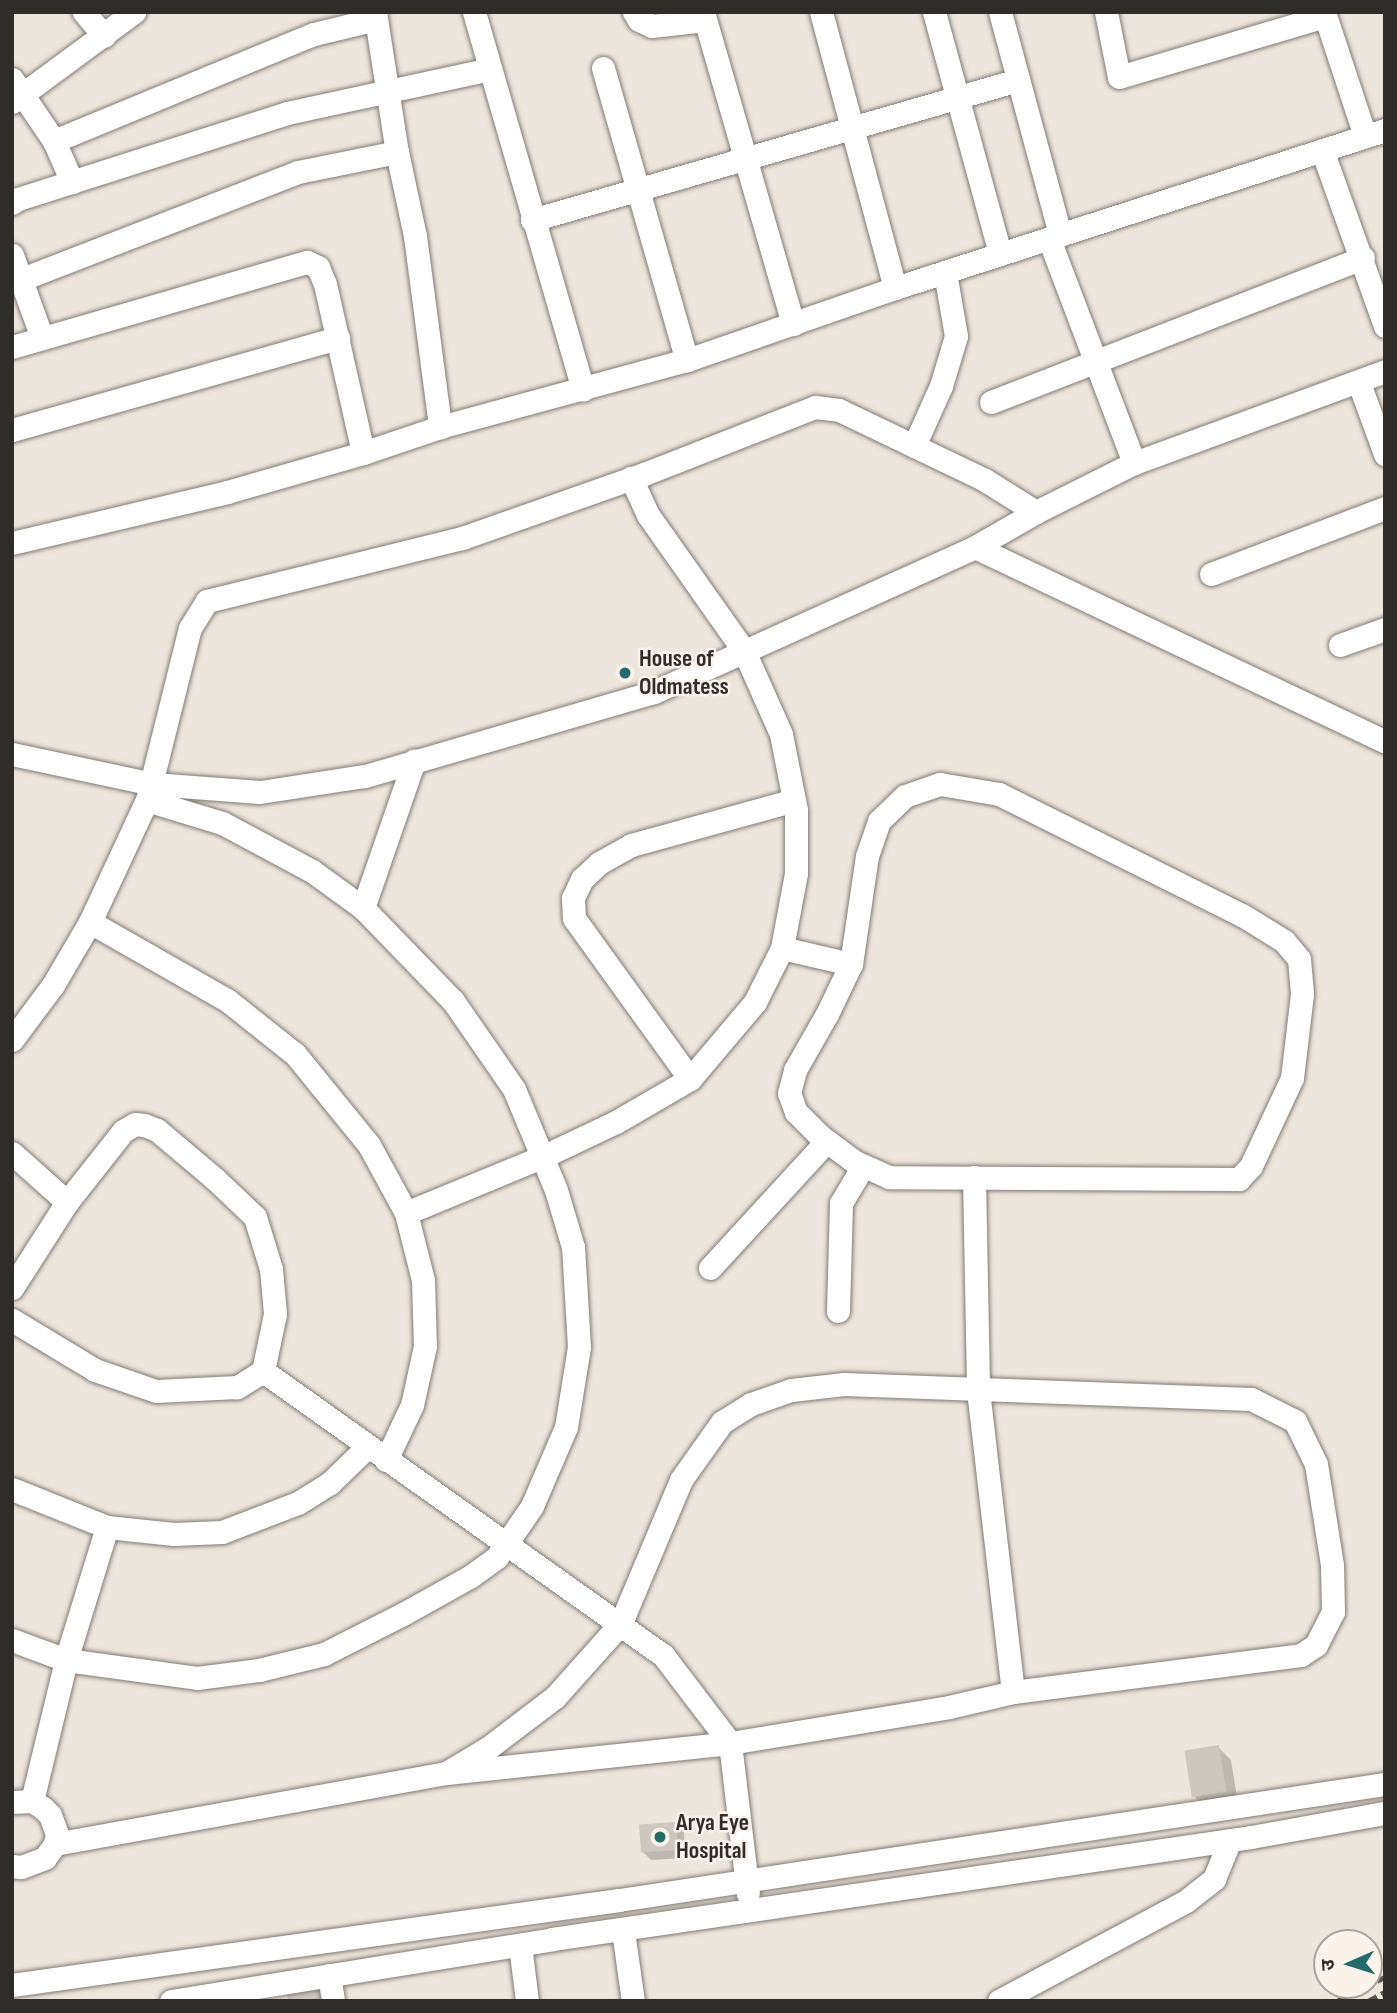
<!DOCTYPE html>
<meta charset="utf-8">
<style>
body{margin:0}
#map{position:relative;width:1397px;height:2013px;overflow:hidden;background:#ede6dd;font-family:"Sofia Sans Condensed","Noto Sans Devanagari",sans-serif}
div>[style]{position:absolute}
.shadow>*{inset:0;background:#0003}
.building>*{inset:0;background:#cec7bf;transform-origin:0 0}
.roads{filter:drop-shadow(0 0 2px #817b73) drop-shadow(0 0 2px #817b73)}
.minor>*{height:23px;margin:-11.5px;padding:0 11.5px;transform-origin:11.5px;border-radius:11.5px;background:#fff}
.rail>*{height:5px;margin-top:-2.5px;transform-origin:0;background:repeating-linear-gradient(90deg,#5b5853 0 10px,transparent 0 15px)}
.dots>*{width:19px;height:19px;translate:-50% -50%;box-sizing:border-box;border:4px solid #fbf3ea;border-radius:50%}
span{translate:-50% -50%;white-space:nowrap;text-align:center;line-height:1.15;-webkit-text-stroke:5px #fbf3ea;paint-order:stroke}
.poi-label{font-size:24px;color:#2f2d29;font-weight:700}
.left{translate:0 -50%;text-align:left}
.frame{position:absolute;inset:0;border:14px solid #2f2d29;pointer-events:none}
.north{position:absolute;left:1313px;top:1929px;width:70px;height:70px;box-sizing:border-box;background:#fbf3ea;border:2px solid #a9a49d;border-radius:50%;rotate:267deg;font-size:19px;font-weight:700;line-height:28px;text-align:center;color:#2f2d29}
.north::after{content:'';display:block;margin:auto;width:24px;height:32px;background:#216d6b;clip-path:polygon(50% 0,100% 100%,50% 72%,0 100%)}
</style>
<div id="map">
<div class="shadow">
<i style="clip-path:polygon(1218px 1747px,1231px 1760px,1238px 1803px,1206px 1808px,1193px 1795px)"></i>
<i style="clip-path:polygon(675px 1824px,684px 1832px,685px 1858px,651px 1860px,643px 1852px)"></i>
</div>
<div class="building">
<i style="left:1219px;top:1745px;width:47px;height:35px;rotate:81deg"></i>
<i style="left:676px;top:1822px;width:28px;height:37px;rotate:86deg"></i>
<i style="clip-path:polygon(325px 1988px,326px 2001px,288px 2001px,287px 1993px)"></i>
</div>
<div class="roads">
<div class="minor">
<i style="left:84px;top:12px;width:31px;rotate:50deg"></i>
<i style="left:375px;top:12px;width:142px;rotate:81.1deg"></i>
<i style="left:397px;top:152px;width:86px;rotate:77.9deg"></i>
<i style="left:415px;top:236px;width:193px;rotate:82.5deg"></i>
<i style="left:474px;top:12px;width:393px;rotate:73.9deg"></i>
<i style="left:634px;top:12px;width:9px;rotate:58deg"></i>
<i style="left:639px;top:20px;width:14px;rotate:25deg"></i>
<i style="left:652px;top:26px;width:53px;rotate:-6.5deg"></i>
<i style="left:703px;top:12px;width:325px;rotate:73.9deg"></i>
<i style="left:821px;top:12px;width:286px;rotate:75deg"></i>
<i style="left:934px;top:12px;width:251px;rotate:74.7deg"></i>
<i style="left:1000px;top:12px;width:231px;rotate:74.9deg"></i>
<i style="left:1106px;top:12px;width:66px;rotate:78.7deg"></i>
<i style="left:1119px;top:77px;width:215px;rotate:-16.5deg"></i>
<i style="left:1324px;top:12px;width:131px;rotate:71.7deg"></i>
<i style="left:603px;top:68px;width:304px;rotate:74deg"></i>
<i style="left:12px;top:79px;width:75px;rotate:55.9deg"></i>
<i style="left:54px;top:141px;width:45px;rotate:66.3deg"></i>
<i style="left:12px;top:102px;width:152px;rotate:-36.4deg"></i>
<i style="left:54px;top:141px;width:281px;rotate:-22.4deg"></i>
<i style="left:314px;top:34px;width:64px;rotate:-13.6deg"></i>
<i style="left:1322px;top:150px;width:187px;rotate:70.3deg"></i>
<i style="left:12px;top:203px;width:7px;rotate:-34deg"></i>
<i style="left:18px;top:199px;width:282px;rotate:-17.7deg"></i>
<i style="left:287px;top:113px;width:208px;rotate:-12.2deg"></i>
<i style="left:532px;top:220px;width:506px;rotate:-16.07deg"></i>
<i style="left:1049px;top:239px;width:240px;rotate:69.2deg"></i>
<i style="left:12px;top:255px;width:88px;rotate:70.1deg"></i>
<i style="left:22px;top:279px;width:296px;rotate:-21.2deg"></i>
<i style="left:298px;top:172px;width:101px;rotate:-11.4deg"></i>
<i style="left:12px;top:347px;width:307px;rotate:-16.1deg"></i>
<i style="left:307px;top:262px;width:12px;rotate:24deg"></i>
<i style="left:318px;top:267px;width:18px;rotate:68deg"></i>
<i style="left:325px;top:284px;width:173px;rotate:77.3deg"></i>
<i style="left:1359px;top:383px;width:76px;rotate:69.9deg"></i>
<i style="left:991px;top:402px;width:399px;rotate:-21.2deg"></i>
<i style="left:12px;top:430px;width:339px;rotate:-15.8deg"></i>
<i style="left:914px;top:446px;width:66px;rotate:-65.8deg"></i>
<i style="left:941px;top:386px;width:52px;rotate:-73.3deg"></i>
<i style="left:956px;top:336px;width:65px;rotate:-99.8deg"></i>
<i style="left:12px;top:543px;width:221px;rotate:-13.3deg"></i>
<i style="left:227px;top:492px;width:141px;rotate:-16deg"></i>
<i style="left:363px;top:453px;width:81px;rotate:-18.7deg"></i>
<i style="left:440px;top:427px;width:256px;rotate:-15.2deg"></i>
<i style="left:687px;top:360px;width:220px;rotate:-19.1deg"></i>
<i style="left:895px;top:288px;width:515px;rotate:-17.87deg"></i>
<i style="left:975px;top:547px;width:454px;rotate:25.4deg"></i>
<i style="left:1211px;top:574px;width:186px;rotate:-20.8deg"></i>
<i style="left:1340px;top:645px;width:48px;rotate:-19.6deg"></i>
<i style="left:12px;top:754px;width:144px;rotate:12deg"></i>
<i style="left:153px;top:784px;width:107px;rotate:4.3deg"></i>
<i style="left:260px;top:792px;width:106px;rotate:-8.7deg"></i>
<i style="left:365px;top:776px;width:301px;rotate:-16.2deg"></i>
<i style="left:654px;top:692px;width:352px;rotate:-24.3deg"></i>
<i style="left:975px;top:547px;width:70px;rotate:-29.8deg"></i>
<i style="left:1036px;top:512px;width:110px;rotate:-26.6deg"></i>
<i style="left:1134px;top:463px;width:267px;rotate:-20.1deg"></i>
<i style="left:940px;top:784px;width:60px;rotate:9.6deg"></i>
<i style="left:999px;top:794px;width:271px;rotate:26.5deg"></i>
<i style="left:1242px;top:915px;width:49px;rotate:31.8deg"></i>
<i style="left:1284px;top:941px;width:23px;rotate:50deg"></i>
<i style="left:1299px;top:959px;width:35px;rotate:85deg"></i>
<i style="left:1302px;top:994px;width:85px;rotate:96.8deg"></i>
<i style="left:1292px;top:1078px;width:97px;rotate:115deg"></i>
<i style="left:1251px;top:1166px;width:18px;rotate:133deg"></i>
<i style="left:1239px;top:1179px;width:350px;rotate:-179.7deg"></i>
<i style="left:889px;top:1177px;width:37px;rotate:-156deg"></i>
<i style="left:855px;top:1162px;width:44px;rotate:-143.4deg"></i>
<i style="left:820px;top:1136px;width:34px;rotate:-135deg"></i>
<i style="left:796px;top:1112px;width:20px;rotate:-110deg"></i>
<i style="left:789px;top:1093px;width:24px;rotate:-75deg"></i>
<i style="left:795px;top:1070px;width:64px;rotate:-60.3deg"></i>
<i style="left:827px;top:1014px;width:55px;rotate:-64.4deg"></i>
<i style="left:851px;top:964px;width:109px;rotate:-81.6deg"></i>
<i style="left:867px;top:856px;width:37px;rotate:-71deg"></i>
<i style="left:879px;top:821px;width:36px;rotate:-44deg"></i>
<i style="left:905px;top:796px;width:37px;rotate:-19deg"></i>
<i style="left:363px;top:908px;width:156px;rotate:-70.9deg"></i>
<i style="left:90px;top:922px;width:158px;rotate:29.7deg"></i>
<i style="left:227px;top:1000px;width:87px;rotate:38.5deg"></i>
<i style="left:295px;top:1054px;width:117px;rotate:50.9deg"></i>
<i style="left:369px;top:1145px;width:77px;rotate:61.4deg"></i>
<i style="left:406px;top:1213px;width:69px;rotate:75.8deg"></i>
<i style="left:423px;top:1280px;width:66px;rotate:88.3deg"></i>
<i style="left:425px;top:1346px;width:60px;rotate:102.4deg"></i>
<i style="left:412px;top:1405px;width:61px;rotate:115.3deg"></i>
<i style="left:782px;top:948px;width:71px;rotate:13.1deg"></i>
<i style="left:12px;top:1040px;width:69px;rotate:-53.3deg"></i>
<i style="left:53px;top:985px;width:73px;rotate:-59.6deg"></i>
<i style="left:90px;top:922px;width:135px;rotate:-65deg"></i>
<i style="left:147px;top:800px;width:177px;rotate:-76deg"></i>
<i style="left:190px;top:628px;width:32px;rotate:-58deg"></i>
<i style="left:207px;top:601px;width:263px;rotate:-13.9deg"></i>
<i style="left:462px;top:538px;width:193px;rotate:-19.4deg"></i>
<i style="left:644px;top:474px;width:184px;rotate:-21.4deg"></i>
<i style="left:815px;top:407px;width:24px;rotate:7deg"></i>
<i style="left:839px;top:410px;width:162px;rotate:25.6deg"></i>
<i style="left:985px;top:480px;width:60px;rotate:32.1deg"></i>
<i style="left:690px;top:1079px;width:198px;rotate:-125.8deg"></i>
<i style="left:574px;top:918px;width:20px;rotate:-93deg"></i>
<i style="left:573px;top:898px;width:21px;rotate:-65deg"></i>
<i style="left:582px;top:879px;width:23px;rotate:-43deg"></i>
<i style="left:599px;top:863px;width:37px;rotate:-29deg"></i>
<i style="left:631px;top:845px;width:169px;rotate:-15.4deg"></i>
<i style="left:12px;top:1153px;width:74px;rotate:41.7deg"></i>
<i style="left:974px;top:1177px;width:213px;rotate:88.9deg"></i>
<i style="left:978px;top:1390px;width:304px;rotate:83.4deg"></i>
<i style="left:406px;top:1213px;width:147px;rotate:-22.4deg"></i>
<i style="left:542px;top:1157px;width:82px;rotate:-25.3deg"></i>
<i style="left:616px;top:1122px;width:86px;rotate:-30.2deg"></i>
<i style="left:690px;top:1079px;width:101px;rotate:-49.8deg"></i>
<i style="left:755px;top:1002px;width:60px;rotate:-63.4deg"></i>
<i style="left:782px;top:948px;width:76px;rotate:-79.4deg"></i>
<i style="left:796px;top:873px;width:63px;rotate:-90deg"></i>
<i style="left:796px;top:810px;width:77px;rotate:-101.2deg"></i>
<i style="left:781px;top:734px;width:91px;rotate:-114deg"></i>
<i style="left:744px;top:651px;width:166px;rotate:-125.2deg"></i>
<i style="left:648px;top:515px;width:41px;rotate:-114.7deg"></i>
<i style="left:710px;top:1268px;width:171px;rotate:-47.4deg"></i>
<i style="left:12px;top:1288px;width:102px;rotate:-57.4deg"></i>
<i style="left:67px;top:1202px;width:90px;rotate:-51.7deg"></i>
<i style="left:123px;top:1131px;width:14px;rotate:-30deg"></i>
<i style="left:135px;top:1124px;width:9px;rotate:6deg"></i>
<i style="left:144px;top:1125px;width:14px;rotate:21deg"></i>
<i style="left:157px;top:1130px;width:76px;rotate:40.2deg"></i>
<i style="left:215px;top:1179px;width:55px;rotate:43.5deg"></i>
<i style="left:255px;top:1217px;width:54px;rotate:72.9deg"></i>
<i style="left:271px;top:1269px;width:45px;rotate:84.9deg"></i>
<i style="left:275px;top:1314px;width:58px;rotate:101.9deg"></i>
<i style="left:263px;top:1371px;width:31px;rotate:148deg"></i>
<i style="left:237px;top:1387px;width:81px;rotate:177.2deg"></i>
<i style="left:156px;top:1391px;width:65px;rotate:-161deg"></i>
<i style="left:95px;top:1370px;width:97px;rotate:-148.9deg"></i>
<i style="left:838px;top:1311px;width:108px;rotate:-88.4deg"></i>
<i style="left:841px;top:1203px;width:43px;rotate:-59.3deg"></i>
<i style="left:263px;top:1371px;width:491px;rotate:35.4deg"></i>
<i style="left:663px;top:1655px;width:111px;rotate:52.7deg"></i>
<i style="left:730px;top:1743px;width:151px;rotate:83.2deg"></i>
<i style="left:12px;top:1489px;width:102px;rotate:21.8deg"></i>
<i style="left:107px;top:1527px;width:67px;rotate:6deg"></i>
<i style="left:174px;top:1534px;width:48px;rotate:-2.4deg"></i>
<i style="left:222px;top:1532px;width:81px;rotate:-20.9deg"></i>
<i style="left:298px;top:1503px;width:38px;rotate:-32deg"></i>
<i style="left:330px;top:1483px;width:52px;rotate:-44.2deg"></i>
<i style="left:12px;top:1640px;width:58px;rotate:20.3deg"></i>
<i style="left:66px;top:1660px;width:132px;rotate:7.8deg"></i>
<i style="left:197px;top:1678px;width:63px;rotate:-7.4deg"></i>
<i style="left:259px;top:1670px;width:67px;rotate:-13.8deg"></i>
<i style="left:324px;top:1654px;width:89px;rotate:-26.9deg"></i>
<i style="left:403px;top:1614px;width:78px;rotate:-29.2deg"></i>
<i style="left:471px;top:1576px;width:32px;rotate:-36deg"></i>
<i style="left:497px;top:1557px;width:62px;rotate:-55.5deg"></i>
<i style="left:532px;top:1506px;width:86px;rotate:-66.7deg"></i>
<i style="left:566px;top:1427px;width:81px;rotate:-80.8deg"></i>
<i style="left:579px;top:1347px;width:100px;rotate:-93.4deg"></i>
<i style="left:573px;top:1247px;width:59px;rotate:-106.6deg"></i>
<i style="left:556px;top:1190px;width:109px;rotate:-112.6deg"></i>
<i style="left:514px;top:1089px;width:107px;rotate:-124.7deg"></i>
<i style="left:453px;top:1001px;width:129px;rotate:-134.1deg"></i>
<i style="left:363px;top:908px;width:63px;rotate:-144deg"></i>
<i style="left:312px;top:871px;width:102px;rotate:-151.9deg"></i>
<i style="left:222px;top:823px;width:78px;rotate:-163deg"></i>
<i style="left:32px;top:1801px;width:145px;rotate:-76.4deg"></i>
<i style="left:66px;top:1660px;width:139px;rotate:-72.9deg"></i>
<i style="left:12px;top:1802px;width:20px;rotate:-3deg"></i>
<i style="left:32px;top:1801px;width:13px;rotate:32deg"></i>
<i style="left:43px;top:1808px;width:10px;rotate:45deg"></i>
<i style="left:50px;top:1815px;width:20px;rotate:70deg"></i>
<i style="left:57px;top:1834px;width:10px;rotate:101deg"></i>
<i style="left:55px;top:1844px;width:17px;rotate:126deg"></i>
<i style="left:45px;top:1858px;width:26px;rotate:159deg"></i>
<i style="left:21px;top:1867px;width:9px;rotate:-174deg"></i>
<i style="left:55px;top:1844px;width:397px;rotate:-10.3deg"></i>
<i style="left:446px;top:1773px;width:286px;rotate:-6deg"></i>
<i style="left:730px;top:1743px;width:222px;rotate:-9.3deg"></i>
<i style="left:949px;top:1707px;width:66px;rotate:-13.2deg"></i>
<i style="left:1013px;top:1692px;width:290px;rotate:-7.3deg"></i>
<i style="left:1301px;top:1655px;width:18px;rotate:-34deg"></i>
<i style="left:1316px;top:1645px;width:37px;rotate:-63deg"></i>
<i style="left:1333px;top:1612px;width:47px;rotate:-91.2deg"></i>
<i style="left:1332px;top:1565px;width:102px;rotate:-99deg"></i>
<i style="left:1316px;top:1464px;width:48px;rotate:-116deg"></i>
<i style="left:1295px;top:1421px;width:49px;rotate:-153.4deg"></i>
<i style="left:1251px;top:1399px;width:407px;rotate:-177.9deg"></i>
<i style="left:844px;top:1384px;width:53px;rotate:173.5deg"></i>
<i style="left:791px;top:1390px;width:42px;rotate:160.7deg"></i>
<i style="left:751px;top:1404px;width:34px;rotate:148deg"></i>
<i style="left:722px;top:1422px;width:71px;rotate:125.3deg"></i>
<i style="left:681px;top:1480px;width:155px;rotate:112.8deg"></i>
<i style="left:621px;top:1623px;width:99px;rotate:131.7deg"></i>
<i style="left:555px;top:1697px;width:84px;rotate:142.7deg"></i>
<i style="left:488px;top:1748px;width:49px;rotate:149.2deg"></i>
<i style="left:623px;top:1931px;width:71px;rotate:81.9deg"></i>
<i style="left:520px;top:1945px;width:56px;rotate:82.9deg"></i>
<i style="left:329px;top:1975px;width:26px;rotate:81deg"></i>
<i style="left:12px;top:1985px;width:613px;rotate:-7.97deg"></i>
<i style="left:619px;top:1900px;width:775px;rotate:-8.61deg"></i>
<i style="left:171px;top:2001px;width:386px;rotate:-9.2deg"></i>
<i style="left:552px;top:1939px;width:706px;rotate:-8.3deg"></i>
<i style="left:1251px;top:1837px;width:136px;rotate:-10.2deg"></i>
<i style="left:999px;top:2001px;width:212px;rotate:-28.1deg"></i>
<i style="left:1186px;top:1901px;width:36px;rotate:-38deg"></i>
<i style="left:1214px;top:1879px;width:42px;rotate:-67.7deg"></i>
</div>
</div>
<div class="rail">
<i style="left:1337px;top:2001px;width:54px;rotate:-26.6deg"></i>
<i style="left:1368px;top:2001px;width:19px;rotate:-28deg"></i>
</div>
<div class="dots">
<i style="left:625px;top:673px;background:#216d6b"></i>
<i style="left:660px;top:1837px;background:#216d6b"></i>
</div>
<div class="poi-label">
<span class="left" style="left:639px;top:673px">House of<br>Oldmatess</span>
<span class="left" style="left:676px;top:1837px">Arya Eye<br>Hospital</span>
</div>
<div class="frame"></div>
<div class="north">उ</div>
</div>
